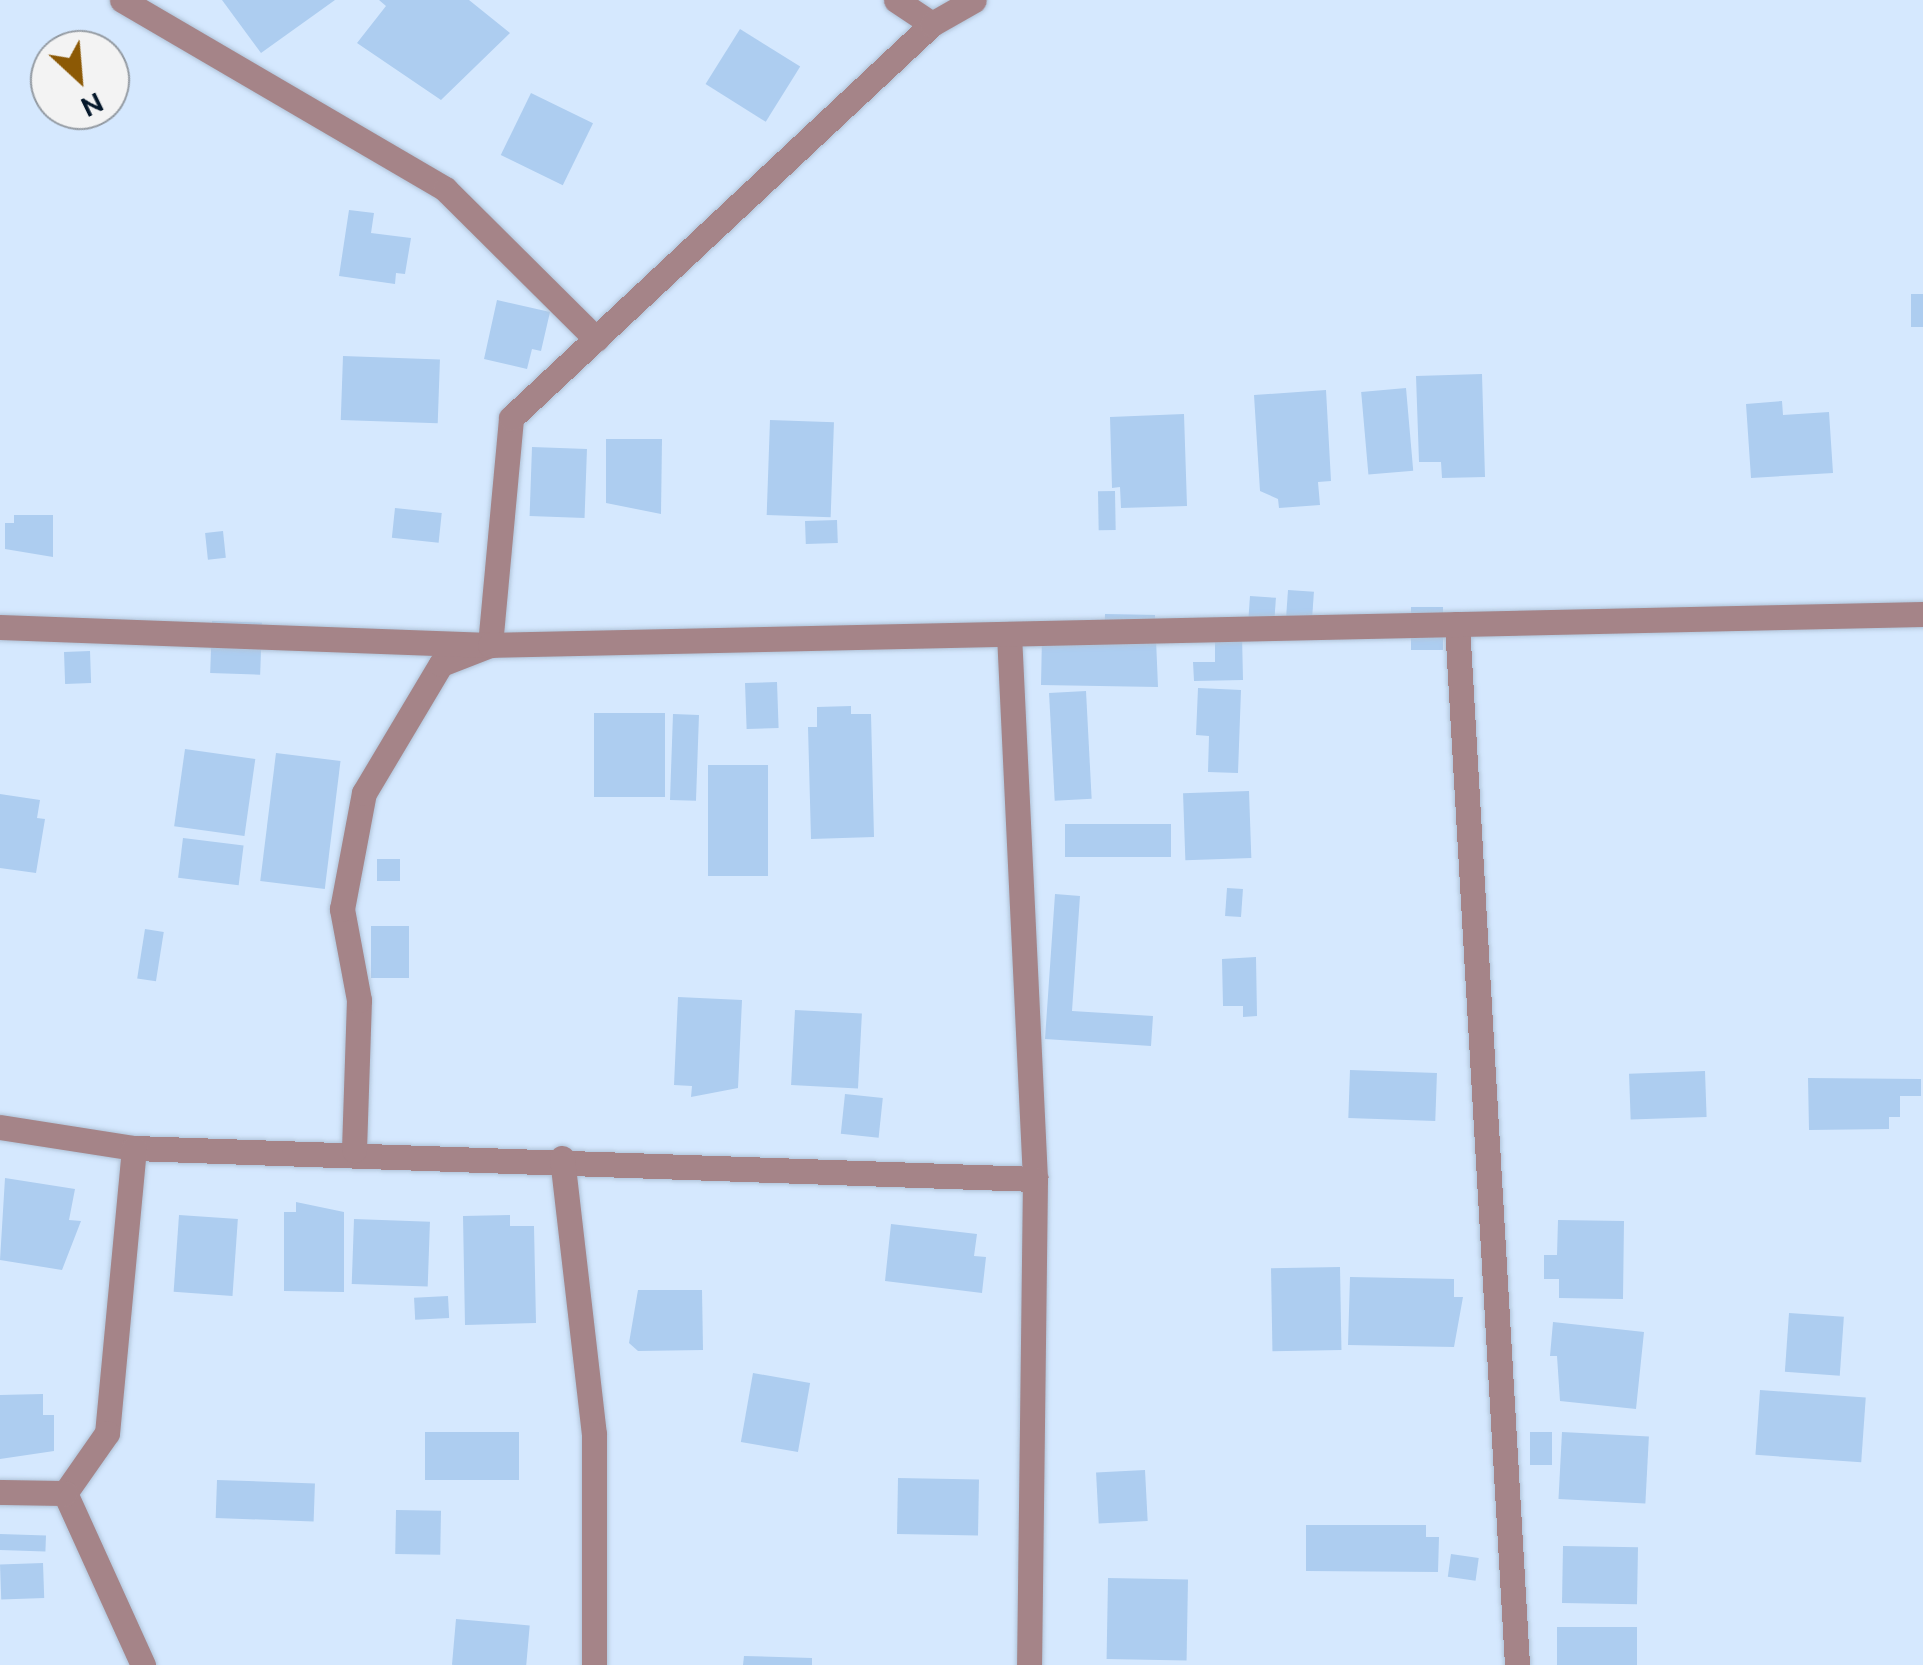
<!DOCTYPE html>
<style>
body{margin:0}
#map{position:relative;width:1923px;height:1665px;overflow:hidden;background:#d5e8fe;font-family:Ubuntu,sans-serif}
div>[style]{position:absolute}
.building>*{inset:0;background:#adcdf0;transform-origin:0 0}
.roads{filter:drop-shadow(0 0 2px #b0c3d8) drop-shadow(0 0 2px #b0c3d8)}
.minor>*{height:25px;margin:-12.5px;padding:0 12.5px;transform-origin:12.5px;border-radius:12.5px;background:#a58488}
.tertiary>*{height:25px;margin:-12.5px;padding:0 12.5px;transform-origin:12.5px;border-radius:12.5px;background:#a58488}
span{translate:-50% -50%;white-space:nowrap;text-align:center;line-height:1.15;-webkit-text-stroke:8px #f3f3f3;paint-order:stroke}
.north{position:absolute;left:30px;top:30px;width:100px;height:100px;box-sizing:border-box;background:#f3f3f3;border:2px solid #949ba3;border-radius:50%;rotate:154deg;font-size:28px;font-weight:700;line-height:40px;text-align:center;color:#05182b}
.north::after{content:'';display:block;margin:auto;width:35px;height:45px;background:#8c5905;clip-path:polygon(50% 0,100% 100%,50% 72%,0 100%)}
</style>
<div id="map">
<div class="building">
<i style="clip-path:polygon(222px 0,335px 0,261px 53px)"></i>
<i style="clip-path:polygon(379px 0,469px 0,510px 33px,441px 100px,357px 43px,386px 6px)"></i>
<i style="left:740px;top:29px;width:71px;height:65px;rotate:32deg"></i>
<i style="left:531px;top:93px;width:69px;height:69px;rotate:26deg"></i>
<i style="clip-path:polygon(349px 210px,374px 213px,371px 233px,411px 238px,405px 274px,396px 273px,395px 284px,339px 276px)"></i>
<i style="left:1911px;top:294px;width:12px;height:33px"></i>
<i style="clip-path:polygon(497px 300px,550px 312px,541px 351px,532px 349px,527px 369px,484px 359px)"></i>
<i style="left:343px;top:356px;width:97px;height:64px;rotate:2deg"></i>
<i style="clip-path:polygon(1482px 374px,1485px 477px,1442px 478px,1441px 462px,1419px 462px,1416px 376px)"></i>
<i style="left:1406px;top:388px;width:83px;height:45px;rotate:85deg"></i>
<i style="clip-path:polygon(1326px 390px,1331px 481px,1318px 482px,1320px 505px,1279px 508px,1278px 499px,1260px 491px,1254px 395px)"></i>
<i style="clip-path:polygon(1782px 401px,1783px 415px,1829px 412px,1833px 473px,1751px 478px,1746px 404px)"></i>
<i style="clip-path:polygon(1184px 414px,1187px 506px,1121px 508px,1120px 487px,1112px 488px,1110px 417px)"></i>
<i style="left:770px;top:420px;width:64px;height:95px;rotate:2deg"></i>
<i style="clip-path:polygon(606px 439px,662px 439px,661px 514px,606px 503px)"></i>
<i style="left:532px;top:447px;width:55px;height:69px;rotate:2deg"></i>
<i style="left:1115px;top:491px;width:39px;height:17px;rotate:89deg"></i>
<i style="left:395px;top:508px;width:47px;height:30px;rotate:6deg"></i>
<i style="clip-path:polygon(14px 515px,53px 515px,53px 557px,5px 549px,5px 523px,14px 523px)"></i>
<i style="left:837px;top:520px;width:23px;height:32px;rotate:88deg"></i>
<i style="left:223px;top:531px;width:27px;height:18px;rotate:84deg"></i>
<i style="left:1288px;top:590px;width:26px;height:33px;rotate:4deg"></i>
<i style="left:1250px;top:596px;width:26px;height:42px;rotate:4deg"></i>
<i style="left:1443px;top:607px;width:43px;height:32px;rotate:90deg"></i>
<i style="clip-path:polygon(1105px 614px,1155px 615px,1158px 687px,1041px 685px,1042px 636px,1104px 636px)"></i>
<i style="left:212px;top:621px;width:50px;height:52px;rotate:2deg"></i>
<i style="clip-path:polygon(1242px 635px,1243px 680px,1194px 681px,1193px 662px,1215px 662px,1215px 636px)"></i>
<i style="left:90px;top:651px;width:32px;height:26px;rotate:88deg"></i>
<i style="left:777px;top:682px;width:46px;height:32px;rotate:88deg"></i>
<i style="clip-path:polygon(1198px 688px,1241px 690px,1238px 773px,1208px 772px,1209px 736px,1196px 735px)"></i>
<i style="left:1086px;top:691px;width:108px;height:37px;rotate:87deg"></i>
<i style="clip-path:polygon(851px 706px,851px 714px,871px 714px,874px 837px,811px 839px,808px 727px,817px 727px,817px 707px)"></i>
<i style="left:594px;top:713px;width:71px;height:84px"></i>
<i style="left:673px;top:714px;width:26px;height:86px;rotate:2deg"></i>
<i style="left:185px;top:749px;width:71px;height:78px;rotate:8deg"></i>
<i style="left:276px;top:753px;width:65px;height:129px;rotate:7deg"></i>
<i style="left:768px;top:765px;width:111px;height:60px;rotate:90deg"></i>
<i style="left:1249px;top:791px;width:67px;height:66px;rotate:88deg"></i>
<i style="clip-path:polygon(0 794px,40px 800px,37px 818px,45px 819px,36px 873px,0 868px)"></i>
<i style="left:1065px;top:824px;width:106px;height:33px"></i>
<i style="left:183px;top:838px;width:61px;height:40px;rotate:7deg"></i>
<i style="left:377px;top:859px;width:23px;height:22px"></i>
<i style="left:1227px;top:888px;width:16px;height:28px;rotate:4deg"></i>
<i style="clip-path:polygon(1055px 894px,1080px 896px,1072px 1011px,1153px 1016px,1151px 1046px,1045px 1039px)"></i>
<i style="left:371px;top:926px;width:38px;height:52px"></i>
<i style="left:145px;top:929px;width:19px;height:50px;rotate:9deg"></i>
<i style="clip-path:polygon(1256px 957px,1257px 1016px,1243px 1017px,1243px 1006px,1223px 1006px,1222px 959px)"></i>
<i style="clip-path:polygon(678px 997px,742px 1000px,738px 1088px,691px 1097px,692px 1086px,674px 1085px)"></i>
<i style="left:795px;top:1010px;width:67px;height:75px;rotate:3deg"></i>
<i style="left:1350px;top:1070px;width:87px;height:48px;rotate:2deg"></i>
<i style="left:1705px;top:1071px;width:46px;height:76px;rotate:88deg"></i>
<i style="clip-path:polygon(1808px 1078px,1921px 1079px,1921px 1096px,1900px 1096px,1900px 1117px,1889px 1117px,1889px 1129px,1809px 1130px)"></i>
<i style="left:845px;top:1094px;width:38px;height:40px;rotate:6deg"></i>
<i style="clip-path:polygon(5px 1178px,75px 1189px,69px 1220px,81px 1221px,62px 1270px,0 1260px)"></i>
<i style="clip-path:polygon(296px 1202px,344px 1212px,344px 1292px,284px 1291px,284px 1212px,296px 1212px)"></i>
<i style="left:179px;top:1215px;width:59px;height:77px;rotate:4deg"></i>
<i style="clip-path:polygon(510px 1215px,510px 1226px,534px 1226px,536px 1323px,465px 1325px,463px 1216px)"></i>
<i style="left:354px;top:1219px;width:76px;height:65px;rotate:2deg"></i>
<i style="clip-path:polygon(1558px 1220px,1624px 1221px,1623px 1299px,1559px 1298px,1559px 1279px,1544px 1279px,1544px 1255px,1557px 1255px)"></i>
<i style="clip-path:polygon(891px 1224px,977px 1234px,974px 1256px,986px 1257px,982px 1293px,885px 1281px)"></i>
<i style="left:1340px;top:1267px;width:83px;height:69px;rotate:89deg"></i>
<i style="clip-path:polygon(1350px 1277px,1454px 1279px,1454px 1297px,1463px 1297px,1454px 1347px,1348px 1345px)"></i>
<i style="clip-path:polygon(638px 1290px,702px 1290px,703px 1350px,638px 1351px,629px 1343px)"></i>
<i style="left:448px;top:1296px;width:22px;height:34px;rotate:87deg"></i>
<i style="left:1789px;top:1313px;width:55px;height:59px;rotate:4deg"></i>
<i style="clip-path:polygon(1553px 1322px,1644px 1332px,1636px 1409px,1560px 1401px,1557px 1356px,1550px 1356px)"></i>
<i style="left:753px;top:1373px;width:58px;height:70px;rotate:10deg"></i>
<i style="left:1760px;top:1390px;width:106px;height:65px;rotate:4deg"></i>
<i style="clip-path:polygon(43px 1394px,43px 1415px,54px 1415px,54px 1451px,0 1459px,0 1395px)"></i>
<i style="left:519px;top:1432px;width:48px;height:94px;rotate:90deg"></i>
<i style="left:1530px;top:1432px;width:22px;height:33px"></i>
<i style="left:1562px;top:1432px;width:87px;height:67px;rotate:3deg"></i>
<i style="left:1145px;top:1470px;width:51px;height:49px;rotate:87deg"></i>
<i style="left:898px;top:1478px;width:81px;height:56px;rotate:1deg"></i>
<i style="left:217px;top:1480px;width:98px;height:38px;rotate:2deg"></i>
<i style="left:396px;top:1510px;width:45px;height:44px;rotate:1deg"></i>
<i style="clip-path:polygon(1306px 1525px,1426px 1525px,1426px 1537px,1439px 1537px,1438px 1572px,1306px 1571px)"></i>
<i style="left:0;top:1534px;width:46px;height:16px;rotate:2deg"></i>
<i style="left:1563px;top:1546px;width:75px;height:57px;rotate:1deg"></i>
<i style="left:1451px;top:1554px;width:28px;height:23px;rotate:8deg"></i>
<i style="left:43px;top:1563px;width:35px;height:43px;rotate:88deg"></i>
<i style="left:1108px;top:1578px;width:80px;height:81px;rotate:1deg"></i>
<i style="left:456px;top:1619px;width:74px;height:46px;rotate:5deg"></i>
<i style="left:1557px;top:1627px;width:80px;height:38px"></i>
<i style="clip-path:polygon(744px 1656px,812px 1658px,812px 1665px,743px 1665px)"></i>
</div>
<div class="roads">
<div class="minor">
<i style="left:122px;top:0;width:374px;rotate:30.3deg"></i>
<i style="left:445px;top:189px;width:213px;rotate:44.8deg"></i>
<i style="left:896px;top:0;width:43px;rotate:33.7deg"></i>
<i style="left:1457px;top:624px;width:1043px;rotate:86.7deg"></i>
<i style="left:1009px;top:634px;width:546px;rotate:87.27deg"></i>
<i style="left:1035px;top:1179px;width:486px;rotate:90.7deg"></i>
<i style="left:0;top:1127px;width:136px;rotate:8.9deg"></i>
<i style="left:134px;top:1148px;width:902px;rotate:1.97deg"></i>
<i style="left:134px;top:1148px;width:286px;rotate:95.4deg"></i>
<i style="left:107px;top:1433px;width:73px;rotate:125deg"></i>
<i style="left:65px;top:1493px;width:189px;rotate:65.6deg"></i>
<i style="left:354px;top:1150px;width:150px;rotate:-88.1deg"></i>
<i style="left:359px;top:1000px;width:93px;rotate:-100.6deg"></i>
<i style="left:342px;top:909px;width:118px;rotate:-79.3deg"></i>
<i style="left:364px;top:793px;width:150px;rotate:-59.2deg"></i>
<i style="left:441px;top:664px;width:53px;rotate:-21.2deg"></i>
<i style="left:490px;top:645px;width:228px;rotate:-84.7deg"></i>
<i style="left:511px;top:418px;width:577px;rotate:-43.1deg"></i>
<i style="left:932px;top:24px;width:48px;rotate:-29.7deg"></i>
<i style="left:562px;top:1158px;width:278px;rotate:83.4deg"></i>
<i style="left:594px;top:1434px;width:231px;rotate:90deg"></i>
<i style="left:0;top:1492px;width:65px;rotate:0.9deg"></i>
</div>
<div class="tertiary">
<i style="left:0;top:627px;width:490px;rotate:2.1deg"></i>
<i style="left:490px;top:645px;width:1433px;rotate:-1.24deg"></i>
</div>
</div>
<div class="north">N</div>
</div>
